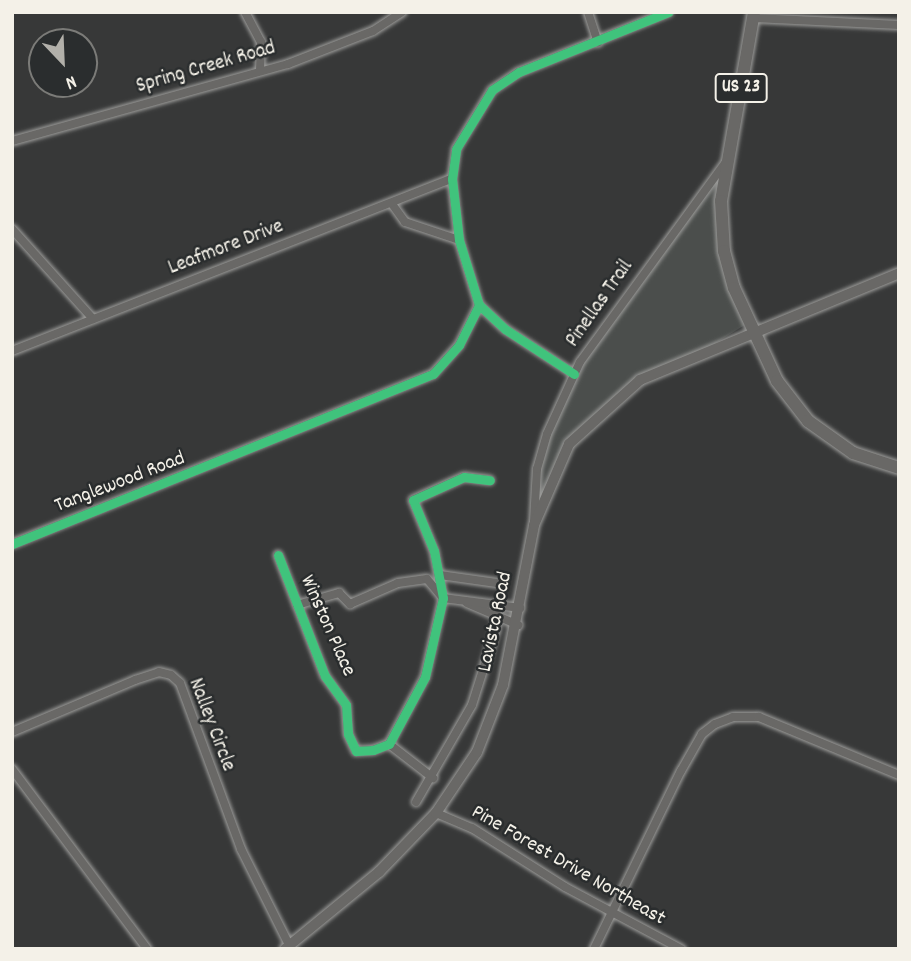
<!DOCTYPE html>
<style>
body{margin:0}
#map{position:relative;width:911px;height:961px;overflow:hidden;background:#373838;font-family:Dekko,sans-serif}
div>[style]{position:absolute}
.green>*{inset:0;background:#4b4e4c}
.roads{filter:drop-shadow(0 0 2px #9d9d9b) drop-shadow(0 0 2px #9d9d9b)}
.street>*{height:8px;margin:-4px;padding:0 4px;transform-origin:4px;border-radius:4px;background:#696866}
.secondary>*{height:10px;margin:-5px;padding:0 5px;transform-origin:5px;border-radius:5px;background:#696866}
.primary>*{height:12px;margin:-6px;padding:0 6px;transform-origin:6px;border-radius:6px;background:#696866}
.cycleway>*{height:9px;margin:-4.5px;padding:0 4.5px;transform-origin:4.5px;border-radius:4.5px;background:#40c37c}
span{translate:-50% -50%;white-space:nowrap;text-align:center;line-height:1.15;-webkit-text-stroke:5px #2a2d2e;paint-order:stroke}
.shield-label span{padding:2px 5px;background:#2a2d2e;border:2px solid;border-radius:5px;-webkit-text-stroke-width:0}
.shield-label{font-size:19px;color:#f4f1e8;font-weight:700}
.street-label{font-size:21px;color:#f4f1e8}
.frame{position:absolute;inset:0;border:14px solid #f4f1e8;pointer-events:none}
.north{position:absolute;left:28px;top:28px;width:70px;height:70px;box-sizing:border-box;background:#2a2d2e;border:2px solid #7b7b78;border-radius:50%;rotate:157deg;font-size:19px;font-weight:700;line-height:28px;text-align:center;color:#f4f1e8}
.north::after{content:'';display:block;margin:auto;width:24px;height:32px;background:#b2b0aa;clip-path:polygon(50% 0,100% 100%,50% 72%,0 100%)}
</style>
<div id="map">
<div class="green">
<i style="clip-path:polygon(716px 179px,728px 268px,748px 323px,683px 363px,640px 380px,569px 444px,534px 525px,537px 469px,574px 374px)"></i>
</div>
<div class="roads">
<div class="street">
<i style="left:245px;top:12px;width:34px;rotate:62deg"></i>
<i style="left:261px;top:42px;width:28px;rotate:92deg"></i>
<i style="left:588px;top:12px;width:32px;rotate:72deg"></i>
<i style="left:754px;top:18px;width:145px;rotate:2.8deg"></i>
<i style="left:12px;top:141px;width:287px;rotate:-15.6deg"></i>
<i style="left:288px;top:64px;width:91px;rotate:-21.2deg"></i>
<i style="left:373px;top:31px;width:35px;rotate:-33deg"></i>
<i style="left:392px;top:204px;width:22px;rotate:54deg"></i>
<i style="left:405px;top:222px;width:57px;rotate:18.4deg"></i>
<i style="left:12px;top:229px;width:121px;rotate:48deg"></i>
<i style="left:12px;top:351px;width:472px;rotate:-21.4deg"></i>
<i style="left:574px;top:374px;width:82px;rotate:-146.9deg"></i>
<i style="left:505px;top:329px;width:35px;rotate:-137deg"></i>
<i style="left:479px;top:305px;width:68px;rotate:-107.1deg"></i>
<i style="left:459px;top:240px;width:61px;rotate:-96.5deg"></i>
<i style="left:452px;top:179px;width:30px;rotate:-82deg"></i>
<i style="left:456px;top:149px;width:69px;rotate:-58.6deg"></i>
<i style="left:492px;top:90px;width:32px;rotate:-34deg"></i>
<i style="left:519px;top:72px;width:161px;rotate:-21.9deg"></i>
<i style="left:534px;top:521px;width:52px;rotate:-86.7deg"></i>
<i style="left:537px;top:469px;width:36px;rotate:-74deg"></i>
<i style="left:547px;top:434px;width:79px;rotate:-65.4deg"></i>
<i style="left:580px;top:362px;width:246px;rotate:-53.9deg"></i>
<i style="left:12px;top:544px;width:454px;rotate:-22deg"></i>
<i style="left:433px;top:374px;width:39px;rotate:-48deg"></i>
<i style="left:459px;top:345px;width:45px;rotate:-63.4deg"></i>
<i style="left:278px;top:555px;width:130px;rotate:68.8deg"></i>
<i style="left:325px;top:676px;width:36px;rotate:54deg"></i>
<i style="left:346px;top:705px;width:29px;rotate:86deg"></i>
<i style="left:348px;top:734px;width:19px;rotate:65deg"></i>
<i style="left:356px;top:751px;width:17px;rotate:-3deg"></i>
<i style="left:373px;top:750px;width:17px;rotate:-21deg"></i>
<i style="left:389px;top:744px;width:76px;rotate:-61.8deg"></i>
<i style="left:425px;top:677px;width:81px;rotate:-77.2deg"></i>
<i style="left:443px;top:598px;width:48px;rotate:-100.8deg"></i>
<i style="left:434px;top:551px;width:55px;rotate:-112.4deg"></i>
<i style="left:413px;top:500px;width:56px;rotate:-24.3deg"></i>
<i style="left:464px;top:477px;width:26px;rotate:7deg"></i>
<i style="left:440px;top:575px;width:57px;rotate:8.1deg"></i>
<i style="left:467px;top:603px;width:56px;rotate:23.3deg"></i>
<i style="left:297px;top:605px;width:44px;rotate:-15.9deg"></i>
<i style="left:339px;top:593px;width:16px;rotate:45deg"></i>
<i style="left:350px;top:604px;width:52px;rotate:-23.6deg"></i>
<i style="left:398px;top:583px;width:29px;rotate:-8deg"></i>
<i style="left:427px;top:579px;width:25px;rotate:50deg"></i>
<i style="left:443px;top:598px;width:78px;rotate:7.4deg"></i>
<i style="left:12px;top:732px;width:134px;rotate:-22.9deg"></i>
<i style="left:135px;top:680px;width:25px;rotate:-18deg"></i>
<i style="left:159px;top:672px;width:12px;rotate:14deg"></i>
<i style="left:171px;top:675px;width:12px;rotate:42deg"></i>
<i style="left:180px;top:683px;width:177px;rotate:69.8deg"></i>
<i style="left:241px;top:849px;width:112px;rotate:63.4deg"></i>
<i style="left:389px;top:744px;width:56px;rotate:37.7deg"></i>
<i style="left:12px;top:769px;width:225px;rotate:53.1deg"></i>
<i style="left:416px;top:802px;width:112px;rotate:-60deg"></i>
<i style="left:472px;top:705px;width:80px;rotate:-72.5deg"></i>
<i style="left:496px;top:629px;width:24px;rotate:-88deg"></i>
<i style="left:436px;top:813px;width:39px;rotate:23deg"></i>
<i style="left:472px;top:828px;width:110px;rotate:32.4deg"></i>
<i style="left:565px;top:887px;width:132px;rotate:28.1deg"></i>
<i style="left:594px;top:949px;width:198px;rotate:-64deg"></i>
<i style="left:681px;top:771px;width:43px;rotate:-60.4deg"></i>
<i style="left:702px;top:734px;width:16px;rotate:-38deg"></i>
<i style="left:715px;top:724px;width:19px;rotate:-21deg"></i>
<i style="left:733px;top:717px;width:26px"></i>
<i style="left:759px;top:717px;width:152px;rotate:22.5deg"></i>
</div>
<div class="secondary">
<i style="left:285px;top:949px;width:122px;rotate:-39.3deg"></i>
<i style="left:379px;top:872px;width:82px;rotate:-46deg"></i>
<i style="left:436px;top:813px;width:73px;rotate:-56.1deg"></i>
<i style="left:477px;top:752px;width:72px;rotate:-68.8deg"></i>
<i style="left:503px;top:685px;width:163px;rotate:-79deg"></i>
<i style="left:534px;top:525px;width:88px;rotate:-66.6deg"></i>
<i style="left:569px;top:444px;width:96px;rotate:-42deg"></i>
<i style="left:640px;top:380px;width:280px;rotate:-22.4deg"></i>
</div>
<div class="primary">
<i style="left:754px;top:12px;width:192px;rotate:99.9deg"></i>
<i style="left:721px;top:201px;width:50px;rotate:86.6deg"></i>
<i style="left:724px;top:251px;width:38px;rotate:75deg"></i>
<i style="left:734px;top:288px;width:102px;rotate:65.2deg"></i>
<i style="left:777px;top:381px;width:51px;rotate:52.2deg"></i>
<i style="left:808px;top:421px;width:55px;rotate:35.4deg"></i>
<i style="left:853px;top:453px;width:48px;rotate:18.1deg"></i>
</div>
</div>
<div class="cycleway">
<i style="left:574px;top:374px;width:82px;rotate:-146.9deg"></i>
<i style="left:505px;top:329px;width:35px;rotate:-137deg"></i>
<i style="left:479px;top:305px;width:68px;rotate:-107.1deg"></i>
<i style="left:459px;top:240px;width:61px;rotate:-96.5deg"></i>
<i style="left:452px;top:179px;width:30px;rotate:-82deg"></i>
<i style="left:456px;top:149px;width:69px;rotate:-58.6deg"></i>
<i style="left:492px;top:90px;width:32px;rotate:-34deg"></i>
<i style="left:519px;top:72px;width:161px;rotate:-21.9deg"></i>
<i style="left:12px;top:544px;width:454px;rotate:-22deg"></i>
<i style="left:433px;top:374px;width:39px;rotate:-48deg"></i>
<i style="left:459px;top:345px;width:45px;rotate:-63.4deg"></i>
<i style="left:278px;top:555px;width:130px;rotate:68.8deg"></i>
<i style="left:325px;top:676px;width:36px;rotate:54deg"></i>
<i style="left:346px;top:705px;width:29px;rotate:86deg"></i>
<i style="left:348px;top:734px;width:19px;rotate:65deg"></i>
<i style="left:356px;top:751px;width:17px;rotate:-3deg"></i>
<i style="left:373px;top:750px;width:17px;rotate:-21deg"></i>
<i style="left:389px;top:744px;width:76px;rotate:-61.8deg"></i>
<i style="left:425px;top:677px;width:81px;rotate:-77.2deg"></i>
<i style="left:443px;top:598px;width:48px;rotate:-100.8deg"></i>
<i style="left:434px;top:551px;width:55px;rotate:-112.4deg"></i>
<i style="left:413px;top:500px;width:56px;rotate:-24.3deg"></i>
<i style="left:464px;top:477px;width:26px;rotate:7deg"></i>
</div>
<div class="shield-label">
<span style="left:741px;top:88px">US 23</span>
</div>
<div class="street-label">
<span style="left:206px;top:68px;rotate:-16deg">Spring Creek Road</span>
<span style="left:226px;top:248px;rotate:-21deg">Leafmore Drive</span>
<span style="left:600px;top:304px;rotate:-55deg">Pinellas Trail</span>
<span style="left:120px;top:483px;rotate:-21deg">Tanglewood Road</span>
<span style="left:496px;top:622px;rotate:-78deg">Lavista Road</span>
<span style="left:327px;top:626px;rotate:66deg">Winston Place</span>
<span style="left:211px;top:725px;rotate:69deg">Nalley Circle</span>
<span style="left:568px;top:866px;rotate:30deg">Pine Forest Drive Northeast</span>
</div>
<div class="frame"></div>
<div class="north">N</div>
</div>
